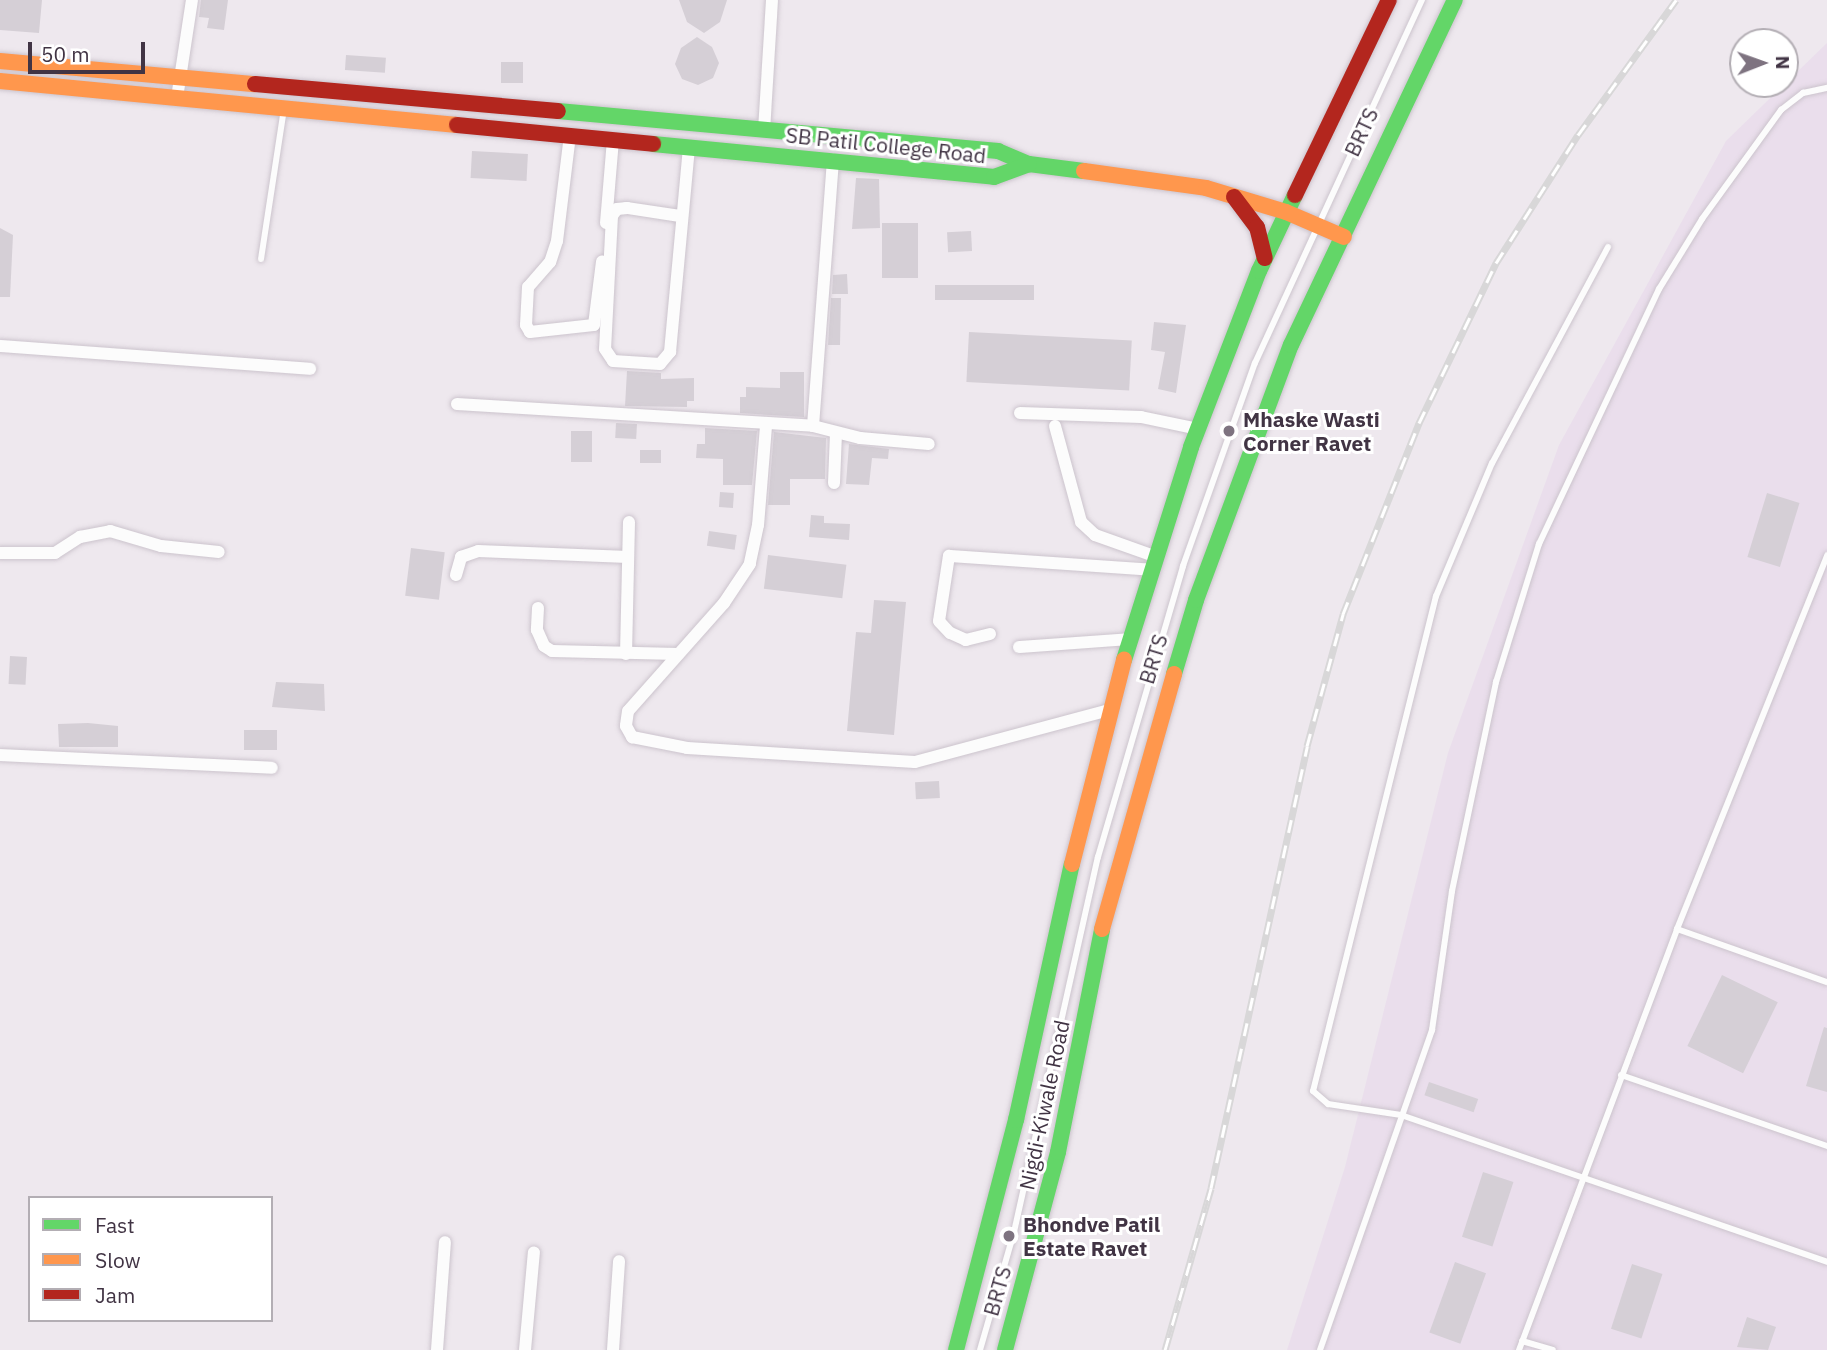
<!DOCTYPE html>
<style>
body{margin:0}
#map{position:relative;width:1827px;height:1350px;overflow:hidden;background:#eee8ee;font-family:"IBM Plex Sans",sans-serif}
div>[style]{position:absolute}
.residential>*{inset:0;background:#eadeec}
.building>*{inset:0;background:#d5cfd6;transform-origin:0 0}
.roads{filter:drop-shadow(0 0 2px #ccc4cd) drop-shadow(0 0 2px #ccc4cd)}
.lane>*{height:6px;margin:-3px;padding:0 3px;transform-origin:3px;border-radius:3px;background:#fcfcfc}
.street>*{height:12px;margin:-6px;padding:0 6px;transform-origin:6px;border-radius:6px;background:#fcfcfc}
.fast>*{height:16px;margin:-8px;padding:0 8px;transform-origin:8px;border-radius:8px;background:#63d668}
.slow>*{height:16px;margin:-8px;padding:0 8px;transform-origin:8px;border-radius:8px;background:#ff974d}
.jam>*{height:16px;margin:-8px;padding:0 8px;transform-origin:8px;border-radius:8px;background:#b3261e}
.rail>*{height:7px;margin-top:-3.5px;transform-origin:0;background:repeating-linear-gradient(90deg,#fff 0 13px,#d8d7d8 0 26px);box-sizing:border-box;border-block:2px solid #d8d7d8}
.dots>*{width:19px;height:19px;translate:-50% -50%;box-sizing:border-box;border:4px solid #fff;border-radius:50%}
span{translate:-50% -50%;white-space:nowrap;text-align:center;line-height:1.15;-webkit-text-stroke:6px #fff;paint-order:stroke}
.street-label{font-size:21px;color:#413444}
.poi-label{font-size:21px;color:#413444;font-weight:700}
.left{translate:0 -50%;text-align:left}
.legend{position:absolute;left:28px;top:1196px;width:245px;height:126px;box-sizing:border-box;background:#fff;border:2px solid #b3aeb4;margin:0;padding:9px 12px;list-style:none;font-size:21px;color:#413444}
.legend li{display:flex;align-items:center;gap:14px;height:35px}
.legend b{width:35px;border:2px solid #b3aeb4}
.north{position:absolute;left:1729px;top:28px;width:70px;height:70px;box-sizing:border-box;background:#fff;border:2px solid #b3aeb4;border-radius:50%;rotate:89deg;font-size:19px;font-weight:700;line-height:28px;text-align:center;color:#413444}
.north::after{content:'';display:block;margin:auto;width:24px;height:32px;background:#7e7380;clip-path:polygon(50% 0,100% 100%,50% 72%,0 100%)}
.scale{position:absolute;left:28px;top:42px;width:117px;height:32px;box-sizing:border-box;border:4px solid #413444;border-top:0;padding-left:9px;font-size:21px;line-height:24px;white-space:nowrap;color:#413444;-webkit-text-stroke:5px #fff;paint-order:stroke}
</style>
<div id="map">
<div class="residential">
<i style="clip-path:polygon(1827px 43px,1827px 1350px,1287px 1350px,1345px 1167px,1448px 753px,1559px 445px,1726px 141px)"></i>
</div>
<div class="building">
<i style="clip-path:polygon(0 0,42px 0,39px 33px,0 30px)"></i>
<i style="clip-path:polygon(201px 0,228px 0,224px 30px,207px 28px,209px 18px,199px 17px)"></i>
<i style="clip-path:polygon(679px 0,727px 0,720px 22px,704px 33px,687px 22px)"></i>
<i style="clip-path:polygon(697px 37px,712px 47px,719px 63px,713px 78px,698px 85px,682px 79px,675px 64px,681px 48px)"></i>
<i style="left:346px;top:55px;width:40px;height:15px;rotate:4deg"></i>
<i style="left:501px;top:62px;width:22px;height:21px"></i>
<i style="left:472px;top:151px;width:56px;height:27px;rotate:3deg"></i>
<i style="clip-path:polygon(856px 178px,879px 179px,880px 228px,852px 229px)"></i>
<i style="left:882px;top:223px;width:36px;height:55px"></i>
<i style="clip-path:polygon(0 228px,13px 235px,10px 297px,0 297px)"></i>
<i style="left:971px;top:231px;width:20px;height:24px;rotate:87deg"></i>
<i style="clip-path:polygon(847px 274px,848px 294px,832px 294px,833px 275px)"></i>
<i style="left:1034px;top:285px;width:15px;height:99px;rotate:90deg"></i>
<i style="clip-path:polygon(831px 298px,841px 298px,840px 345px,828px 345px)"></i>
<i style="clip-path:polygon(1154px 322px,1186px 325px,1176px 393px,1158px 389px,1165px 352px,1151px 350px)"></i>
<i style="left:969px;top:332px;width:163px;height:50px;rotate:3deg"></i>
<i style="clip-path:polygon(627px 371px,661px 373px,661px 379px,694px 378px,694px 401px,687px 401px,687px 407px,625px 406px)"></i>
<i style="clip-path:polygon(780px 372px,804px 372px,804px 417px,740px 413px,740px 397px,746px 397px,746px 387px,780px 388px)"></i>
<i style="left:616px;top:423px;width:21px;height:15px;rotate:3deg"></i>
<i style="clip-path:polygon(705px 428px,757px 431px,752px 485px,723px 485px,723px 459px,696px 458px,697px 444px,705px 444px)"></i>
<i style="left:571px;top:431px;width:21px;height:31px"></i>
<i style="clip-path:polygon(774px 432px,826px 438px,825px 479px,790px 479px,790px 505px,768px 505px)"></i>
<i style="clip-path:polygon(849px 444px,889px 449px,888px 459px,872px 458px,869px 485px,846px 484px)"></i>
<i style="left:640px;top:450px;width:21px;height:13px"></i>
<i style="left:720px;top:492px;width:14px;height:15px;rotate:4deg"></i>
<i style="left:1767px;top:493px;width:34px;height:67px;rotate:17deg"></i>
<i style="clip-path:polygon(811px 515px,824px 516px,824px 523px,850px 524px,849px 540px,809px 537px)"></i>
<i style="left:709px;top:531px;width:28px;height:15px;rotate:8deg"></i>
<i style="left:411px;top:548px;width:34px;height:48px;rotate:7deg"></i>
<i style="left:768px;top:555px;width:79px;height:34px;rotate:7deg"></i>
<i style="clip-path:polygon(874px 600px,906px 602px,894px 735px,847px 731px,856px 632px,871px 633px)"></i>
<i style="left:10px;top:656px;width:17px;height:28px;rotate:3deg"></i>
<i style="clip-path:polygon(276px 682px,324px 684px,325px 711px,272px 707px)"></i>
<i style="clip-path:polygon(88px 723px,118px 726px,118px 747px,59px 747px,58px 724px)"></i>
<i style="left:277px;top:730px;width:20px;height:33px;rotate:90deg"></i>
<i style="left:939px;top:781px;width:17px;height:24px;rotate:87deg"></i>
<i style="left:1722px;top:975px;width:62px;height:79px;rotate:26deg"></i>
<i style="clip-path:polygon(1824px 1027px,1827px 1028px,1827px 1092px,1806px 1086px)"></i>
<i style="left:1429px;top:1082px;width:52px;height:14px;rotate:19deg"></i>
<i style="left:1483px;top:1172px;width:32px;height:68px;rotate:18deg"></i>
<i style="left:1455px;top:1262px;width:33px;height:75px;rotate:20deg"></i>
<i style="left:1632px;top:1264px;width:32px;height:68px;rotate:18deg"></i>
<i style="clip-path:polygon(1747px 1317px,1776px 1327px,1768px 1350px,1737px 1347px)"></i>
</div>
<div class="roads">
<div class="lane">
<i style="left:1608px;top:247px;width:245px;rotate:118.2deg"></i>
<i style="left:1492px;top:463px;width:144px;rotate:112.8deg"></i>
<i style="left:1436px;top:596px;width:510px;rotate:103.95deg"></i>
<i style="left:1313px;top:1091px;width:20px;rotate:41deg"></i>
<i style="left:1328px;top:1104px;width:74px;rotate:8.6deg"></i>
<i style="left:1401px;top:1115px;width:451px;rotate:19deg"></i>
<i style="left:261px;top:259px;width:152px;rotate:-81.3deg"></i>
<i style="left:1677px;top:929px;width:159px;rotate:19.5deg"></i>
<i style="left:1621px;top:1075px;width:218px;rotate:19deg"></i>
<i style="left:1522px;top:1341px;width:32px;rotate:16deg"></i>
<i style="left:980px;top:1350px;width:123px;rotate:-73.9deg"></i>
<i style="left:1014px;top:1232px;width:384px;rotate:-77.4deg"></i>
<i style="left:1098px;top:857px;width:303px;rotate:-73.7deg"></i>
<i style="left:1183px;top:566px;width:215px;rotate:-70.5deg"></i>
<i style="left:1255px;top:363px;width:400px;rotate:-65.3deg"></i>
<i style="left:1320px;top:1350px;width:339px;rotate:-70.7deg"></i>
<i style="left:1432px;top:1030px;width:140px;rotate:-81.8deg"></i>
<i style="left:1452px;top:891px;width:214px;rotate:-78.1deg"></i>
<i style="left:1496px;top:682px;width:145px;rotate:-72.7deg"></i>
<i style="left:1539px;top:544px;width:282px;rotate:-64.8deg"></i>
<i style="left:1659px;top:289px;width:82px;rotate:-58.4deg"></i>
<i style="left:1702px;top:219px;width:135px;rotate:-54.1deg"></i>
<i style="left:1781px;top:110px;width:28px;rotate:-38deg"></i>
<i style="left:1803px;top:93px;width:25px;rotate:-12deg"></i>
<i style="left:1519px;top:1350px;width:450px;rotate:-69.4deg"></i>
<i style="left:1677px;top:929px;width:403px;rotate:-68.1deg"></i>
</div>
<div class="street">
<i style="left:177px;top:98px;width:99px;rotate:-81.3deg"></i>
<i style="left:764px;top:131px;width:131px;rotate:-86.5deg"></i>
<i style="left:570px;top:135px;width:107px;rotate:97deg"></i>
<i style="left:557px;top:241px;width:22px;rotate:108deg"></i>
<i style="left:550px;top:262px;width:33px;rotate:131deg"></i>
<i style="left:528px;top:287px;width:38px;rotate:93deg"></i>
<i style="left:526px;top:325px;width:8px;rotate:60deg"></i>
<i style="left:530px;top:332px;width:64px;rotate:-6.2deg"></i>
<i style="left:594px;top:325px;width:64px;rotate:-82.8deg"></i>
<i style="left:680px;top:216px;width:54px;rotate:-171.4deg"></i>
<i style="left:627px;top:208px;width:10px;rotate:174deg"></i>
<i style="left:617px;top:209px;width:9px;rotate:126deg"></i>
<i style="left:612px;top:216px;width:133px;rotate:93deg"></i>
<i style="left:605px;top:349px;width:14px;rotate:56deg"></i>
<i style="left:613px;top:361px;width:47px;rotate:3.7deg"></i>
<i style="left:660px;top:364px;width:16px;rotate:-50deg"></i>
<i style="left:670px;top:352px;width:207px;rotate:-84.7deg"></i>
<i style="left:606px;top:223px;width:84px;rotate:-85.2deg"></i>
<i style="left:0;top:346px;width:311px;rotate:4.2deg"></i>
<i style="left:457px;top:404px;width:357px;rotate:3.5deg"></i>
<i style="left:813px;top:426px;width:267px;rotate:-85.7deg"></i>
<i style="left:1020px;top:413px;width:121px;rotate:1.9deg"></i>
<i style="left:1141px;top:417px;width:58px;rotate:11.9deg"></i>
<i style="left:766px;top:426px;width:99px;rotate:94.6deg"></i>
<i style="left:758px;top:525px;width:40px;rotate:102deg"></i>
<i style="left:750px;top:564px;width:47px;rotate:123.7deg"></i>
<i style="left:724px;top:603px;width:144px;rotate:131.6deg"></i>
<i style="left:628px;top:711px;width:15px;rotate:98deg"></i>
<i style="left:626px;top:726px;width:13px;rotate:61deg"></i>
<i style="left:632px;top:737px;width:56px;rotate:11.3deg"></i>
<i style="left:687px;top:748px;width:228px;rotate:3.5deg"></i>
<i style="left:915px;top:762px;width:201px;rotate:-15deg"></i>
<i style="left:813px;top:426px;width:49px;rotate:14.3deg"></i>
<i style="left:860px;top:438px;width:69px;rotate:5deg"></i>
<i style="left:1055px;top:426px;width:99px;rotate:74.8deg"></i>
<i style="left:1081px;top:522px;width:19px;rotate:43deg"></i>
<i style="left:1095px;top:535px;width:66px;rotate:19.5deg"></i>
<i style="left:834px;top:483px;width:50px;rotate:-87.7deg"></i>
<i style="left:0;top:553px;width:55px"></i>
<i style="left:55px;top:553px;width:30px;rotate:-33deg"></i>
<i style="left:80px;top:537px;width:31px;rotate:-11deg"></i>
<i style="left:110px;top:531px;width:53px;rotate:16.4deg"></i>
<i style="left:161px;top:546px;width:58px;rotate:5.9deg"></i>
<i style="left:456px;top:575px;width:19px;rotate:-74deg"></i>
<i style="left:461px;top:557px;width:18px;rotate:-19deg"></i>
<i style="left:478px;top:551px;width:150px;rotate:2.3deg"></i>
<i style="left:538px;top:608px;width:22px;rotate:93deg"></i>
<i style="left:537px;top:630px;width:17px;rotate:66deg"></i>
<i style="left:544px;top:646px;width:9px;rotate:32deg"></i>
<i style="left:552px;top:651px;width:126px;rotate:1.4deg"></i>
<i style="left:990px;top:634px;width:25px;rotate:166deg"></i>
<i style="left:966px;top:640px;width:17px;rotate:-156deg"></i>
<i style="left:950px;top:633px;width:16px;rotate:-133deg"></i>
<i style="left:939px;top:621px;width:66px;rotate:-81.3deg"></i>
<i style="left:949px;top:556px;width:204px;rotate:3.9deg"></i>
<i style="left:1019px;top:647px;width:111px;rotate:-4.1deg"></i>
<i style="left:626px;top:654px;width:132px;rotate:-88.7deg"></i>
<i style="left:0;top:755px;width:272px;rotate:2.7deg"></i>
<i style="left:437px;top:1350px;width:108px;rotate:-85.8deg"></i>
<i style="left:525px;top:1350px;width:98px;rotate:-84.8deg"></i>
<i style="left:613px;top:1350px;width:89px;rotate:-86.1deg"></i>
</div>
<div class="fast">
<i style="left:558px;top:111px;width:442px;rotate:5.2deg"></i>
<i style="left:998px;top:151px;width:34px;rotate:23deg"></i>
<i style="left:1029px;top:164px;width:55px;rotate:7.3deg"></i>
<i style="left:653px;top:144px;width:343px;rotate:5.5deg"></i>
<i style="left:994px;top:177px;width:37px;rotate:-20deg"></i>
<i style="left:1124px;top:660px;width:223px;rotate:-72.5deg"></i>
<i style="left:1191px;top:447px;width:189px;rotate:-68.9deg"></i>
<i style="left:1259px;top:271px;width:84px;rotate:-64.7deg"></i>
<i style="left:1174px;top:674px;width:77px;rotate:-73.4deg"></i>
<i style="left:1196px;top:600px;width:272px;rotate:-69.6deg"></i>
<i style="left:1291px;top:345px;width:382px;rotate:-64.6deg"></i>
<i style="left:956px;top:1350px;width:238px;rotate:-75.4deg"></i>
<i style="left:1016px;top:1120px;width:262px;rotate:-77.7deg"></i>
<i style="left:1005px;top:1350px;width:205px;rotate:-75deg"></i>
<i style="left:1058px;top:1152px;width:227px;rotate:-78.8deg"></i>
</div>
<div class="slow">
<i style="left:0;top:61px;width:256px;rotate:5.2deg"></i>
<i style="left:0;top:81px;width:459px;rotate:5.5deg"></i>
<i style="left:1084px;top:171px;width:123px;rotate:7.9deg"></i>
<i style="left:1206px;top:188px;width:84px;rotate:16.7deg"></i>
<i style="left:1286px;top:212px;width:63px;rotate:23.3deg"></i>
<i style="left:1072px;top:864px;width:211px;rotate:-75.7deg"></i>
<i style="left:1102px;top:929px;width:265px;rotate:-74.2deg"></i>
</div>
<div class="jam">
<i style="left:255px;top:84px;width:304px;rotate:5.1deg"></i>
<i style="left:457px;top:125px;width:197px;rotate:5.5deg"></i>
<i style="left:1295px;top:195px;width:216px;rotate:-64.3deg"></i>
<i style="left:1234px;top:197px;width:38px;rotate:53deg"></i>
<i style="left:1257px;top:227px;width:32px;rotate:76deg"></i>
</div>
</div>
<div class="rail">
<i style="left:1165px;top:1350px;width:168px;rotate:-74.1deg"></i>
<i style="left:1211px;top:1188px;width:452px;rotate:-77.7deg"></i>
<i style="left:1307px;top:746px;width:137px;rotate:-74.7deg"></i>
<i style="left:1343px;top:614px;width:206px;rotate:-68.3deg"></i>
<i style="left:1419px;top:423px;width:178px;rotate:-64.3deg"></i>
<i style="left:1496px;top:263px;width:152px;rotate:-57.4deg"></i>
<i style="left:1578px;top:135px;width:167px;rotate:-54deg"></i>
</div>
<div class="dots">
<i style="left:1229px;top:431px;background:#7e7380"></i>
<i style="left:1009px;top:1236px;background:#7e7380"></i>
</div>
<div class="street-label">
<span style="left:1361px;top:132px;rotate:-65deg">BRTS</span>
<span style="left:886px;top:145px;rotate:6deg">SB Patil College Road</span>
<span style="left:1153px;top:659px;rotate:-73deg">BRTS</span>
<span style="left:1044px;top:1105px;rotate:-78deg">Nigdi-Kiwale Road</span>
<span style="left:997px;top:1291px;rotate:-74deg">BRTS</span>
</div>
<div class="poi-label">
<span class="left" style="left:1243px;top:431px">Mhaske Wasti<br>Corner Ravet</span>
<span class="left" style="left:1023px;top:1236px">Bhondve Patil<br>Estate Ravet</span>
</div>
<ul class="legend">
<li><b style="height:9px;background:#63d668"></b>Fast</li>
<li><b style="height:9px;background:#ff974d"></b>Slow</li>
<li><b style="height:9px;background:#b3261e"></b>Jam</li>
</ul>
<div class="north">N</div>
<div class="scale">50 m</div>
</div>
